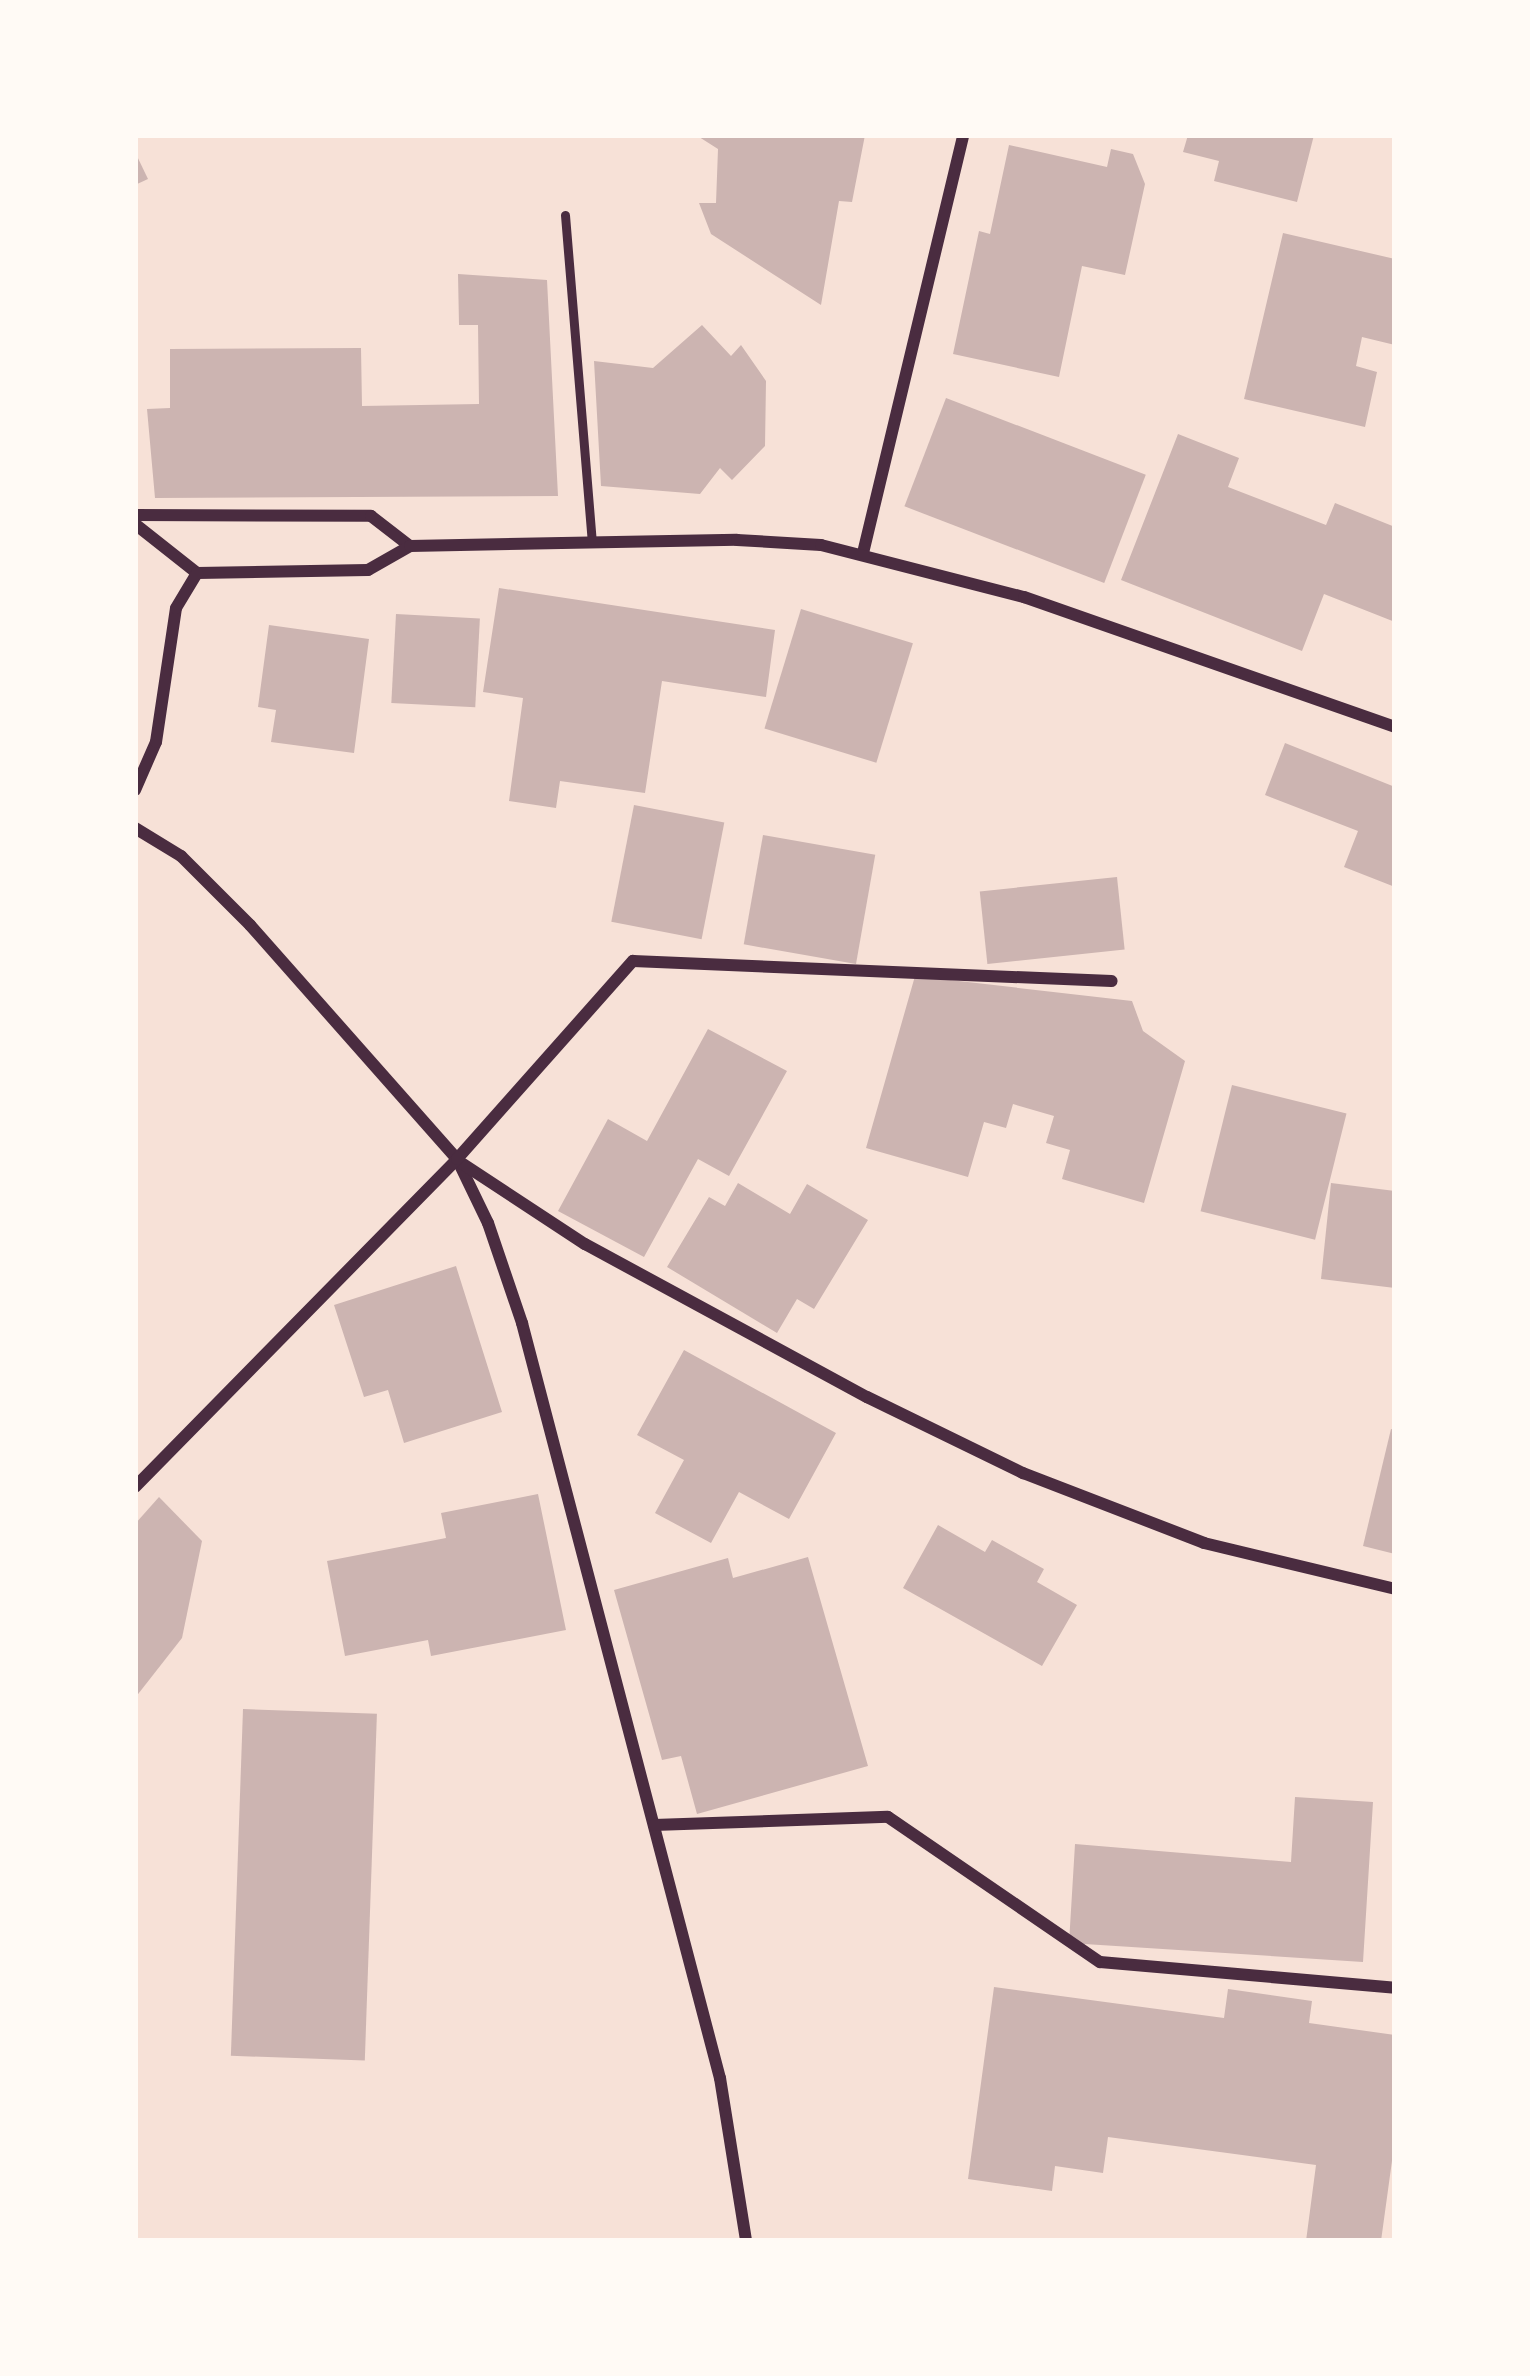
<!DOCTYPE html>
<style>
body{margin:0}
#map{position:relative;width:1530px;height:2376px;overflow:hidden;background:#f7e1d7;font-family:Manrope,sans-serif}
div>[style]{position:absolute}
.building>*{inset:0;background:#ccb4b1;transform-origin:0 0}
.service>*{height:9px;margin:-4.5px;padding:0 4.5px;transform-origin:4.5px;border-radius:4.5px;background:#4a2c40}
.minor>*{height:12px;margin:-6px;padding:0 6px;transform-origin:6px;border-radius:6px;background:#4a2c40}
span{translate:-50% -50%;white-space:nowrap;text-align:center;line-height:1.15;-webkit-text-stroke:10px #fffaf5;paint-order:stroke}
.frame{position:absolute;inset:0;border:138px solid #fffaf5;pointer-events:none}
</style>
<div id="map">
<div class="building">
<i style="clip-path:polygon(696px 135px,865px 135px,852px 202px,839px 201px,821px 305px,711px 234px,699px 203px,716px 203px,718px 149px)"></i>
<i style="clip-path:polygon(1188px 135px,1314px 135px,1297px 202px,1214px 181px,1219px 161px,1183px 152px)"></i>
<i style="clip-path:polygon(1009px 145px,1107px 167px,1111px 149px,1133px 154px,1145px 184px,1125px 275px,1082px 266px,1059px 377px,953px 354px,979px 231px,990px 234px)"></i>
<i style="clip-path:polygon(135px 152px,148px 179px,135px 185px)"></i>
<i style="clip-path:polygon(1283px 233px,1395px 259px,1395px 345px,1362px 337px,1356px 366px,1377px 372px,1365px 427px,1244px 399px)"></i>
<i style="clip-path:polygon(458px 274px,547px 280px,558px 496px,155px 498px,147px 409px,170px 408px,170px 349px,361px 348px,362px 406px,479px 404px,478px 325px,459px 325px)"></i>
<i style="clip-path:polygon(702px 325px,731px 356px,741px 345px,766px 381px,765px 446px,732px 480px,720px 468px,700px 494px,601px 486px,594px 361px,653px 368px)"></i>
<i style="left:946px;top:398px;width:214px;height:116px;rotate:21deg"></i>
<i style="clip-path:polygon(1178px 434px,1239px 458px,1228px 487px,1326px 525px,1335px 503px,1395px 527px,1395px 622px,1324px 594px,1302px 651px,1121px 580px)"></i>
<i style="clip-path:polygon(499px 588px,775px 630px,766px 697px,662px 681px,645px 793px,560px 781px,556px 808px,509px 801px,523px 698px,483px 692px)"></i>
<i style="left:801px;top:609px;width:117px;height:125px;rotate:17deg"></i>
<i style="left:396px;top:614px;width:84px;height:89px;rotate:3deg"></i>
<i style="clip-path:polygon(269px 625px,369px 639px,354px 753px,271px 742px,276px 710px,258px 707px)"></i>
<i style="clip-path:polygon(1285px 743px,1395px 787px,1395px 887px,1344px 867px,1358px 831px,1265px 795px)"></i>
<i style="left:634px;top:805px;width:92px;height:119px;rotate:11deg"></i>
<i style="left:763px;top:835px;width:114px;height:111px;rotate:10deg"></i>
<i style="left:1117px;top:877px;width:73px;height:138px;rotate:84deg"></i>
<i style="clip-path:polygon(915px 976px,1132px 1001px,1143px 1031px,1185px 1061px,1144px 1203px,1062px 1179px,1070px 1150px,1046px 1143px,1054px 1116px,1013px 1104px,1006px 1128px,984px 1122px,968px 1177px,866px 1148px)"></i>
<i style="clip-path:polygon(708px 1029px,787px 1071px,729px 1176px,698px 1159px,644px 1257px,558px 1211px,608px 1119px,647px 1141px)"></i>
<i style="left:1232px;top:1085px;width:118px;height:130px;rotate:14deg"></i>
<i style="clip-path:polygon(738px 1183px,790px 1214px,807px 1184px,868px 1220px,814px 1309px,797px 1299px,777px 1333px,667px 1267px,709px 1197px,725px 1206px)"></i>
<i style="clip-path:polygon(1331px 1183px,1395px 1191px,1395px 1288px,1321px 1279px)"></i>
<i style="clip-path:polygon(456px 1266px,502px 1412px,404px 1443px,388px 1390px,364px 1397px,334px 1305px)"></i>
<i style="clip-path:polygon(684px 1350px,836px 1433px,789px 1519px,739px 1492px,711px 1543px,655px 1513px,684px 1460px,637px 1435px)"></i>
<i style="clip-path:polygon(1391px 1429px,1395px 1430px,1395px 1554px,1363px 1546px)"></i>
<i style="clip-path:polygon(538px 1494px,566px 1630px,431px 1656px,428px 1640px,345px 1656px,327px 1561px,446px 1538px,441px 1513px)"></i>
<i style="clip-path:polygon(159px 1497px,202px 1541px,182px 1638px,135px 1698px,135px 1524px)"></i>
<i style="clip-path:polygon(938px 1525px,985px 1552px,992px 1540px,1044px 1569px,1037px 1582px,1077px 1605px,1042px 1666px,903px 1588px)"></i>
<i style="clip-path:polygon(808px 1557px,868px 1766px,697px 1814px,681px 1756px,662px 1760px,614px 1590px,728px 1558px,733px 1578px)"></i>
<i style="left:243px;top:1709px;width:134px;height:347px;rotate:2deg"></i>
<i style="clip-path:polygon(1295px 1797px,1373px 1802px,1363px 1962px,1069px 1943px,1075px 1844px,1291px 1862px)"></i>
<i style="clip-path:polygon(994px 1987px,1224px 2018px,1228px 1989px,1312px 2001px,1309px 2023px,1395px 2035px,1395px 2139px,1381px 2241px,1306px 2241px,1316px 2165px,1108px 2137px,1103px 2173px,1055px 2166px,1052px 2191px,968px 2179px)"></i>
</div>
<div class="service">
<i style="left:565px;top:215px;width:327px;rotate:85.3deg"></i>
</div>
<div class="minor">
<i style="left:135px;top:515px;width:236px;rotate:0.2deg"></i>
<i style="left:371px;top:516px;width:49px;rotate:37.6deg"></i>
<i style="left:135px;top:524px;width:79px;rotate:38.3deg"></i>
<i style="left:863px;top:553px;width:430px;rotate:-76.5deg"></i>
<i style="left:197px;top:573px;width:171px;rotate:-1deg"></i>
<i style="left:368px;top:570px;width:48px;rotate:-29.7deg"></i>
<i style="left:410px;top:546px;width:327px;rotate:-1.1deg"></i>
<i style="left:737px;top:540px;width:84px;rotate:3.4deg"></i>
<i style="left:821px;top:545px;width:210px;rotate:14.4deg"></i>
<i style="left:1024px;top:597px;width:393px;rotate:19.3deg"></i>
<i style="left:135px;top:790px;width:52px;rotate:-66.4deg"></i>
<i style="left:156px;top:742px;width:135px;rotate:-81.5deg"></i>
<i style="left:176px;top:608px;width:41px;rotate:-59deg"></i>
<i style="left:135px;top:828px;width:54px;rotate:31.3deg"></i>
<i style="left:181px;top:856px;width:98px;rotate:45deg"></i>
<i style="left:250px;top:925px;width:312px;rotate:48.5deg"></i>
<i style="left:457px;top:1159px;width:71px;rotate:64.2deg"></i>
<i style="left:488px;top:1223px;width:106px;rotate:71.2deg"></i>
<i style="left:522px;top:1323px;width:781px;rotate:75.31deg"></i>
<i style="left:720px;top:2078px;width:165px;rotate:80.9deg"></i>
<i style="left:463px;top:1164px;width:146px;rotate:33.3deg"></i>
<i style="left:585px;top:1244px;width:321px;rotate:28.5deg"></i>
<i style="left:867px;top:1397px;width:174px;rotate:26deg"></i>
<i style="left:1023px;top:1473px;width:194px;rotate:21.1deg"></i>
<i style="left:1204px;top:1543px;width:196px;rotate:13.5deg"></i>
<i style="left:135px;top:1487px;width:460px;rotate:-45.5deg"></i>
<i style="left:457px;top:1159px;width:265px;rotate:-48.4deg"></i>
<i style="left:633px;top:961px;width:479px;rotate:2.4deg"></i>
<i style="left:654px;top:1825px;width:234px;rotate:-2deg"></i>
<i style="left:888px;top:1817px;width:257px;rotate:34.4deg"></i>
<i style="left:1100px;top:1962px;width:296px;rotate:5deg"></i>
</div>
<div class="frame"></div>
</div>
